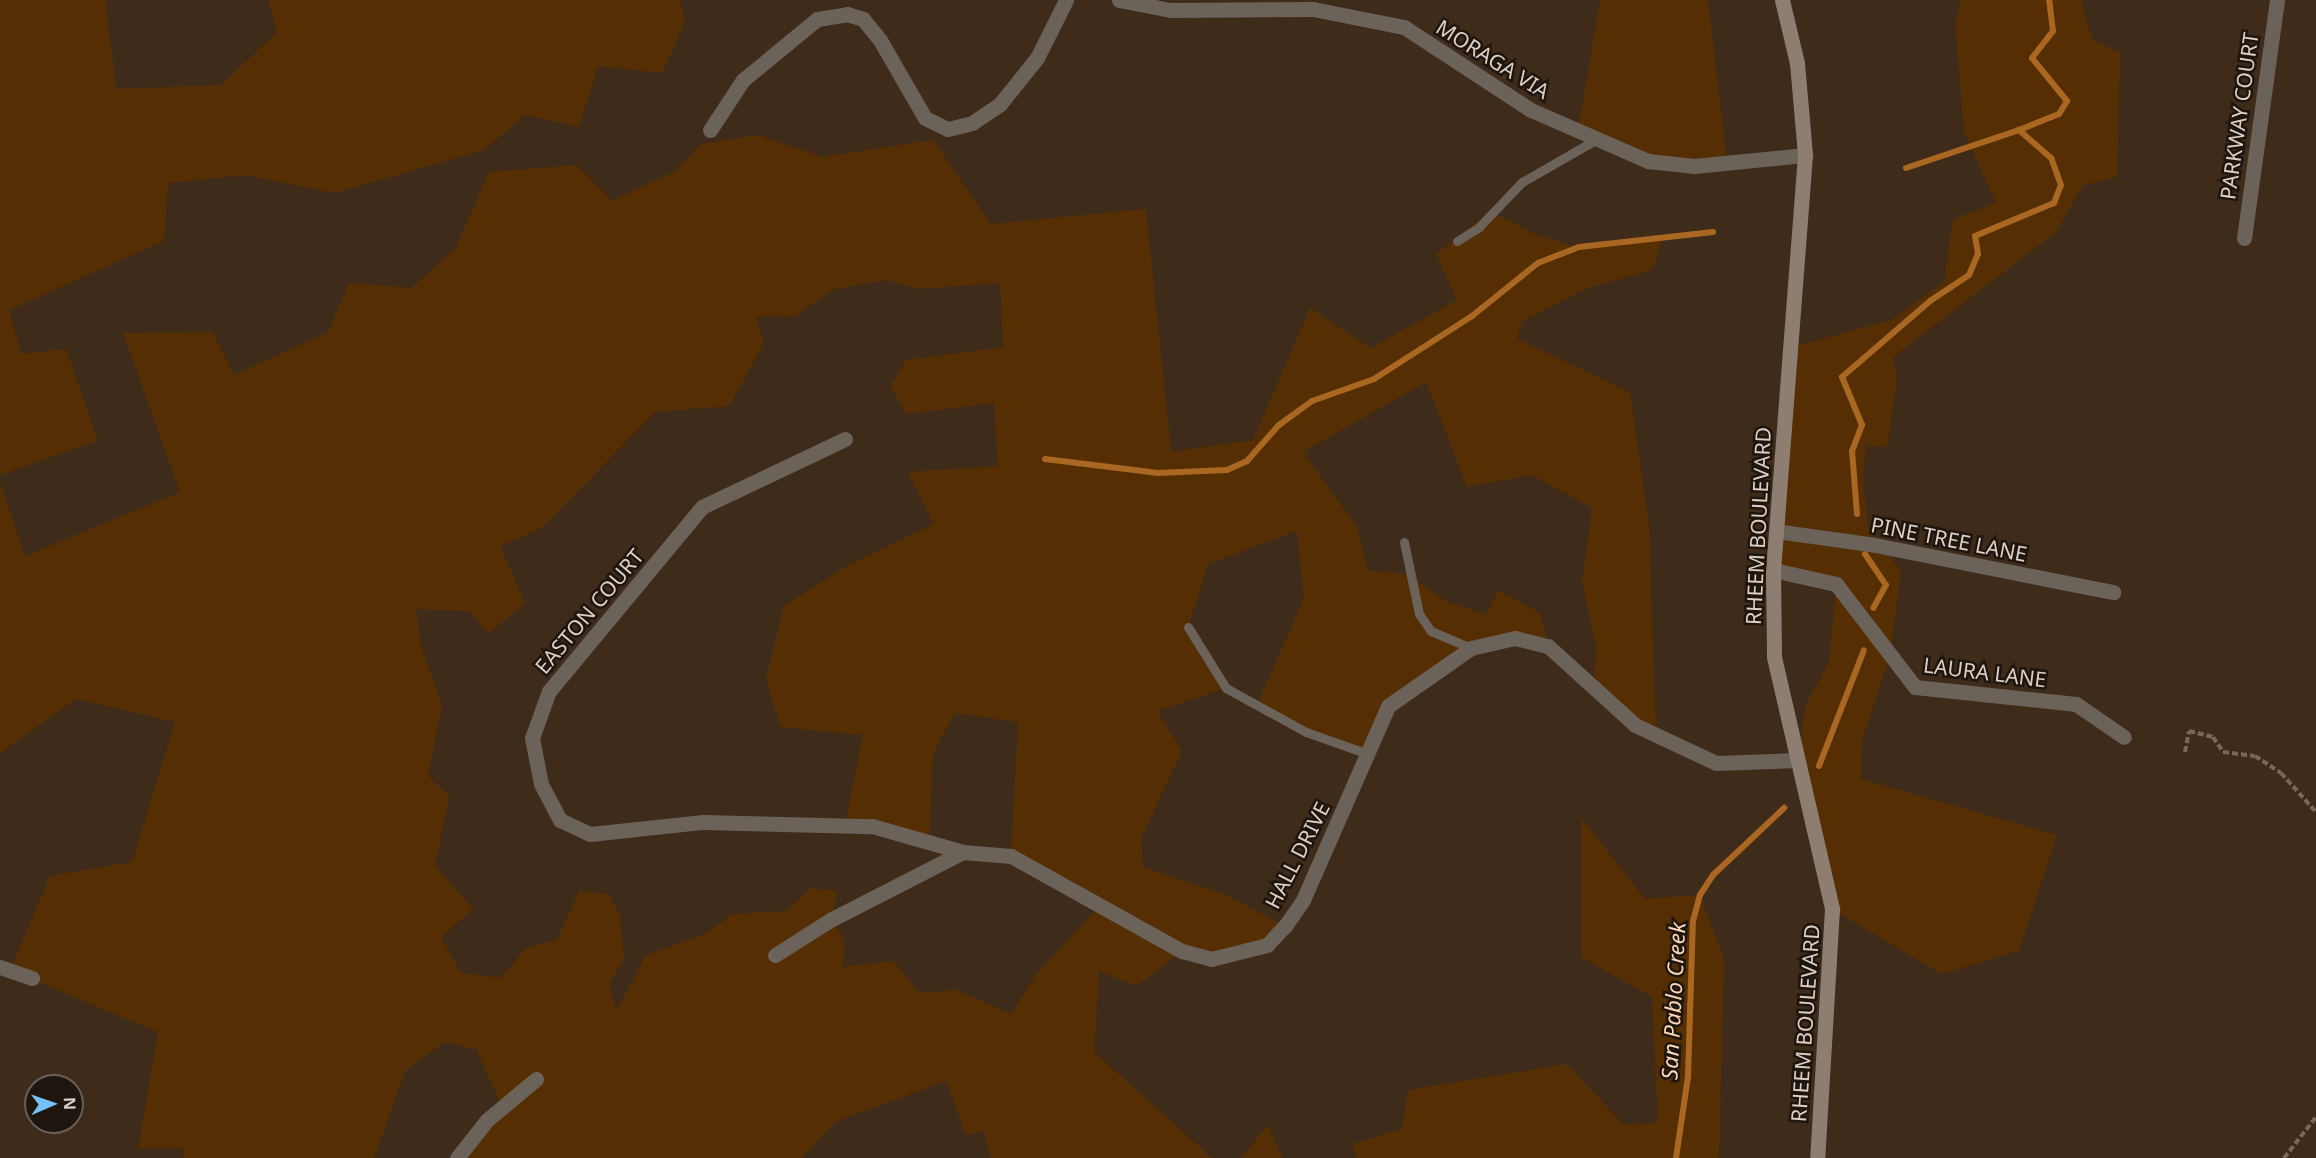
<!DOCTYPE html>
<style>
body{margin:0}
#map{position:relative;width:2316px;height:1158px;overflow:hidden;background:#3e2b1a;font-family:"Noto Sans",sans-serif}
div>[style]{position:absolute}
.green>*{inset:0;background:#552f03}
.stream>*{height:6px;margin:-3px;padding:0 3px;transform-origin:3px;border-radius:3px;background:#a96721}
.path>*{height:4px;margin-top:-2px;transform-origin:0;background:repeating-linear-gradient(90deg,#786859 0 6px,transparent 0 9px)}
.lane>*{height:9px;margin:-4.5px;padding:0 4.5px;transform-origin:4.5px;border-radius:4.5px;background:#6b625a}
.street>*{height:15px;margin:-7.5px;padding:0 7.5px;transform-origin:7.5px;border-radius:7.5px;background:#6b625a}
.secondary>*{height:15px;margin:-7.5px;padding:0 7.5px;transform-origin:7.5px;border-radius:7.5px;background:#8d7e71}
span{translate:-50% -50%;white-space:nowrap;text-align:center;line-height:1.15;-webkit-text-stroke:5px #1e150e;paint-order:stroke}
.street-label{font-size:21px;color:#dcd0c6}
.water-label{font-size:22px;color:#fcd7b7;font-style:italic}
.north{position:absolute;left:24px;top:1074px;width:60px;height:60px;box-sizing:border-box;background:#1e150e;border:2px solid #6a6058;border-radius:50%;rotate:88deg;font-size:16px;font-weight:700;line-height:24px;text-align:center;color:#dcd0c6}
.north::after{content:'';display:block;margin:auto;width:21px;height:27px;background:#76c0f7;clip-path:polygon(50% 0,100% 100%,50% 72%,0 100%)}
</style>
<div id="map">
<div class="green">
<i style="clip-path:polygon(0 0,105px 0,116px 89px,221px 85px,277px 32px,268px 0,680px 0,685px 22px,662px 73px,598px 66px,579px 127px,525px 115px,484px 150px,334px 193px,245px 175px,168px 183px,164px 241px,9px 310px,21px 354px,66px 349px,98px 441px,0 475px)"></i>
<i style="clip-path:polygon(1600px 0,1708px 0,1727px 163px,1648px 161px,1578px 130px)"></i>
<i style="clip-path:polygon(1961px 0,2081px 0,2092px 39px,2120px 53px,2117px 177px,2083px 185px,2056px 232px,1893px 357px,1897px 380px,1887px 448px,1866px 444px,1863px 478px,1868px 528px,1901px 571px,1890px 655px,1862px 741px,1861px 779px,2057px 835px,2019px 951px,1941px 974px,1832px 909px,1797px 760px,1806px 704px,1829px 662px,1836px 584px,1773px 570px,1790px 348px,1891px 320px,1944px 282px,1953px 219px,1996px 203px,1964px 132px,1955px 24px)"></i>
<i style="clip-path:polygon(evenodd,758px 135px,822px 157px,933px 140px,991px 224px,1146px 209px,1171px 452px,1253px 440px,1310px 308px,1371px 348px,1457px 300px,1436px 254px,1491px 211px,1536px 235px,1579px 247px,1662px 241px,1652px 270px,1585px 289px,1522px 322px,1517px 339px,1630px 392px,1649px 525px,1656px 735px,1594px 688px,1596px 645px,1582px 582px,1592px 508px,1532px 475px,1467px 487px,1426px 382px,1303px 452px,1357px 527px,1368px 570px,1407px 574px,1446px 601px,1486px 615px,1498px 590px,1540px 613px,1548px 646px,1515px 638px,1471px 649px,1388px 706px,1368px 754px,1306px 732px,1257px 705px,1304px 598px,1297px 531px,1208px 564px,1188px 627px,1226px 688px,1157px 711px,1182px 751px,1141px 838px,1143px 867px,1224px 894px,1285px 926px,1241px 956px,1182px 951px,1137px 986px,1099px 971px,1094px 1052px,1212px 1158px,991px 1158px,984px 1131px,966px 1135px,946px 1081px,835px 1122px,802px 1158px,457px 1158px,502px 1107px,476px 1049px,444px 1042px,405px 1071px,374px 1158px,184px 1158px,182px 1148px,138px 1149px,158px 1032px,10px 970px,50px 876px,132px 862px,175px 722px,76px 699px,0 753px,0 482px,25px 556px,180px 492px,123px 333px,213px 332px,234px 375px,328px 332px,349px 283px,411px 288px,455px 249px,489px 172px,577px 165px,612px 201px,676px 171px,701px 144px,758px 135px,886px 280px,918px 289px,1000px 283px,1003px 347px,906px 360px,890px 387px,907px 414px,994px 403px,998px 466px,908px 472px,934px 524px,850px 564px,784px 606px,766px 679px,780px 727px,863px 735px,845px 824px,929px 842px,933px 753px,955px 713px,1018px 722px,1011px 856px,1099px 907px,1037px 973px,1011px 1014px,956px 990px,920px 993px,893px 961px,842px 967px,845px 944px,832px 918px,837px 891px,811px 888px,786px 911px,733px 914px,705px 934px,646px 955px,617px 1010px,609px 984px,624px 959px,620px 916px,609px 894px,579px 891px,557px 940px,526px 948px,501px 978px,461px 973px,441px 937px,473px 909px,435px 866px,449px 796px,428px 776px,442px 705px,421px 646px,416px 609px,470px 611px,488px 634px,525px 603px,500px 546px,542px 528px,655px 412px,729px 406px,764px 343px,756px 317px,795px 316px,834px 289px,886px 280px)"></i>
<i style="clip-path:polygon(1581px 817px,1645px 899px,1700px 895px,1724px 959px,1719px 1158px,1357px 1158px,1352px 1144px,1402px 1129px,1408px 1090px,1567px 1064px,1624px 1125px,1658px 1122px,1652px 997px,1581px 957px)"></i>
<i style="clip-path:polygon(1268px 1125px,1282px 1158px,1241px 1158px)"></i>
</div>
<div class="stream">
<i style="left:1906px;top:168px;width:119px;rotate:-18.6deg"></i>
<i style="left:1045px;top:459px;width:114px;rotate:7.1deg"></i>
<i style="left:1158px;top:473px;width:69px;rotate:-2.5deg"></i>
<i style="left:1227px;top:470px;width:22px;rotate:-24deg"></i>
<i style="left:1247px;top:461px;width:48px;rotate:-48.4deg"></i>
<i style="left:1279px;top:425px;width:41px;rotate:-36deg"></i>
<i style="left:1312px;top:401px;width:66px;rotate:-19.5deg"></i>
<i style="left:1374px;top:379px;width:117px;rotate:-32.7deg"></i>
<i style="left:1472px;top:316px;width:85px;rotate:-38.8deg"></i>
<i style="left:1538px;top:263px;width:44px;rotate:-21.3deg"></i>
<i style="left:1579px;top:247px;width:135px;rotate:-6.4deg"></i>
<i style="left:1857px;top:514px;width:63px;rotate:-94.5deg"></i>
<i style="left:1852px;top:451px;width:28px;rotate:-69deg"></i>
<i style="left:1862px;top:425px;width:52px;rotate:-112.6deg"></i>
<i style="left:1842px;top:377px;width:116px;rotate:-40.8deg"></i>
<i style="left:1930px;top:301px;width:47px;rotate:-33.7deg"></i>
<i style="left:1969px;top:275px;width:23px;rotate:-67deg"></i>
<i style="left:1978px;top:254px;width:18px;rotate:-99deg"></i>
<i style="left:1975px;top:236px;width:86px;rotate:-22.7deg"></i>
<i style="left:2054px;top:203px;width:19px;rotate:-69deg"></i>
<i style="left:2061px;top:185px;width:29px;rotate:-110deg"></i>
<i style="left:2051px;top:158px;width:43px;rotate:-138.8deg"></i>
<i style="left:2019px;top:130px;width:43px;rotate:-21.8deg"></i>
<i style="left:2059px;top:114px;width:15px;rotate:-58deg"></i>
<i style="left:2067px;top:101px;width:55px;rotate:-129.1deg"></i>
<i style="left:2032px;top:58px;width:34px;rotate:-52deg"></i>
<i style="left:2053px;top:31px;width:31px;rotate:-97deg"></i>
<i style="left:1865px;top:554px;width:37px;rotate:56deg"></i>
<i style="left:1886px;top:585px;width:26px;rotate:119deg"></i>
<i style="left:1819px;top:766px;width:124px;rotate:-68.8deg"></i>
<i style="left:1676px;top:1158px;width:82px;rotate:-81.6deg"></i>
<i style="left:1688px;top:1077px;width:156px;rotate:-88.2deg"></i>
<i style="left:1693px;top:921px;width:27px;rotate:-75deg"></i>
<i style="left:1700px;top:895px;width:24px;rotate:-57deg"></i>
<i style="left:1713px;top:875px;width:98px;rotate:-43.3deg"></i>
</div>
<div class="path">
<i style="left:2185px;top:752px;width:21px;rotate:-79deg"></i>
<i style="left:2189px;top:731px;width:25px;rotate:14deg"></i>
<i style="left:2213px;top:737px;width:18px;rotate:56deg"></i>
<i style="left:2223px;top:752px;width:32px;rotate:7deg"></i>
<i style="left:2255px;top:756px;width:31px;rotate:33deg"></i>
<i style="left:2281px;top:773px;width:52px;rotate:48.1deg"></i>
<i style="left:2284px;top:1158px;width:52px;rotate:-52deg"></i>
</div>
<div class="lane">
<i style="left:1457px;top:241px;width:26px;rotate:-32deg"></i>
<i style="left:1479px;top:227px;width:62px;rotate:-46.3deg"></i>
<i style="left:1522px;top:182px;width:86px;rotate:-29.8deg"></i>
<i style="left:1404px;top:542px;width:74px;rotate:78.2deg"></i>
<i style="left:1419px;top:614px;width:21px;rotate:55deg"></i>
<i style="left:1431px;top:631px;width:43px;rotate:23deg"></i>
<i style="left:1188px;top:627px;width:72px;rotate:58.1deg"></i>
<i style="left:1226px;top:688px;width:91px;rotate:28.8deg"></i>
<i style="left:1306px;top:732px;width:66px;rotate:19.5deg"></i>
</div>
<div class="street">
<i style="left:1119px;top:0;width:52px;rotate:11.1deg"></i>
<i style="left:1170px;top:10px;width:143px;rotate:-0.4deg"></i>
<i style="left:1313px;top:9px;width:93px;rotate:11.2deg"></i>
<i style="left:1404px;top:27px;width:152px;rotate:33.2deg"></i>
<i style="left:1531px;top:110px;width:128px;rotate:23.6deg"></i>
<i style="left:1648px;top:161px;width:46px;rotate:6.2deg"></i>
<i style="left:1694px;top:166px;width:112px;rotate:-5.7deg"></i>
<i style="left:710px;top:130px;width:60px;rotate:-56.6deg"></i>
<i style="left:743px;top:80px;width:96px;rotate:-39.5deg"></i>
<i style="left:817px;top:19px;width:30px;rotate:-9deg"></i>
<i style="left:847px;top:14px;width:17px;rotate:17deg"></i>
<i style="left:863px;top:19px;width:27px;rotate:51deg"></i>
<i style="left:880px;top:40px;width:90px;rotate:60deg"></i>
<i style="left:925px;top:118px;width:25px;rotate:26deg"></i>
<i style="left:948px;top:129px;width:25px;rotate:-14deg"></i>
<i style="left:972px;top:123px;width:34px;rotate:-34deg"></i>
<i style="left:1000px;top:104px;width:59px;rotate:-51.2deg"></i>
<i style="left:1037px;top:58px;width:65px;rotate:-63.4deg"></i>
<i style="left:2244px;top:238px;width:240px;rotate:-82.1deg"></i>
<i style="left:845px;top:439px;width:158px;rotate:154.6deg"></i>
<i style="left:702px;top:507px;width:239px;rotate:129.7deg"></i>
<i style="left:549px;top:691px;width:50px;rotate:109.9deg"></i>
<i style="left:532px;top:738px;width:47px;rotate:78.9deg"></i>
<i style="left:541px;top:784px;width:41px;rotate:62.2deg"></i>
<i style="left:560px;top:820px;width:33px;rotate:25deg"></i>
<i style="left:590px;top:834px;width:114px;rotate:-6.1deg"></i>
<i style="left:703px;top:822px;width:169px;rotate:1.4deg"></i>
<i style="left:872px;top:826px;width:95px;rotate:15.9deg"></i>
<i style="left:963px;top:852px;width:48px;rotate:4.8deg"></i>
<i style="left:1011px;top:856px;width:196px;rotate:29.1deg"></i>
<i style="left:1182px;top:951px;width:30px;rotate:15deg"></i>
<i style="left:1211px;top:959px;width:58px;rotate:-14deg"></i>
<i style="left:1267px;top:945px;width:26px;rotate:-47deg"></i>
<i style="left:1285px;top:926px;width:32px;rotate:-55deg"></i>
<i style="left:1303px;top:900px;width:212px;rotate:-66.3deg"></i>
<i style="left:1388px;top:706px;width:101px;rotate:-34.9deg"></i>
<i style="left:1471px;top:648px;width:45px;rotate:-12.8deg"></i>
<i style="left:1515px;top:638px;width:34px;rotate:14deg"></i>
<i style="left:1548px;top:646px;width:118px;rotate:42.2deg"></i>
<i style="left:1635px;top:725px;width:89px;rotate:25.1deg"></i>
<i style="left:1716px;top:763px;width:81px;rotate:-2.1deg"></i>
<i style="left:1776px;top:531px;width:100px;rotate:8deg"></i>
<i style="left:1875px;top:545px;width:243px;rotate:11.2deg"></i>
<i style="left:1773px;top:570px;width:65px;rotate:12.5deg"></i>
<i style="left:1836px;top:584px;width:130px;rotate:52.5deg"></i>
<i style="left:1915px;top:687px;width:162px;rotate:6deg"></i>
<i style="left:2076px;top:704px;width:58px;rotate:34.5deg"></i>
<i style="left:775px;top:955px;width:67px;rotate:-32.3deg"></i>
<i style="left:832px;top:919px;width:147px;rotate:-27.1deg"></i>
<i style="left:0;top:967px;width:34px;rotate:19deg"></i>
<i style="left:457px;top:1158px;width:48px;rotate:-51.7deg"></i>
<i style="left:487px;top:1120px;width:64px;rotate:-39.9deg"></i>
</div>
<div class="secondary">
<i style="left:1782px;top:0;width:65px;rotate:76.6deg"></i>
<i style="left:1797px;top:63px;width:92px;rotate:85deg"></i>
<i style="left:1805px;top:155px;width:416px;rotate:94.4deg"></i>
<i style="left:1773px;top:570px;width:87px;rotate:89.3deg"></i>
<i style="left:1774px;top:657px;width:259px;rotate:77deg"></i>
<i style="left:1832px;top:909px;width:249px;rotate:93.4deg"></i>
</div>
<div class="street-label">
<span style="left:1493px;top:59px;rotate:32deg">MORAGA VIA</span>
<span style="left:2239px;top:116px;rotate:-82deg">PARKWAY COURT</span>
<span style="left:1758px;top:526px;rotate:-87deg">RHEEM BOULEVARD</span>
<span style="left:1949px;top:539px;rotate:11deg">PINE TREE LANE</span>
<span style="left:589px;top:611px;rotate:-50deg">EASTON COURT</span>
<span style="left:1985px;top:672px;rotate:7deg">LAURA LANE</span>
<span style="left:1297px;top:855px;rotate:-63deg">HALL DRIVE</span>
<span style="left:1805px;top:1023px;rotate:-86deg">RHEEM BOULEVARD</span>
</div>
<div class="water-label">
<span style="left:1673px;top:1001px;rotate:-87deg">San Pablo Creek</span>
</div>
<div class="north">N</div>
</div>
